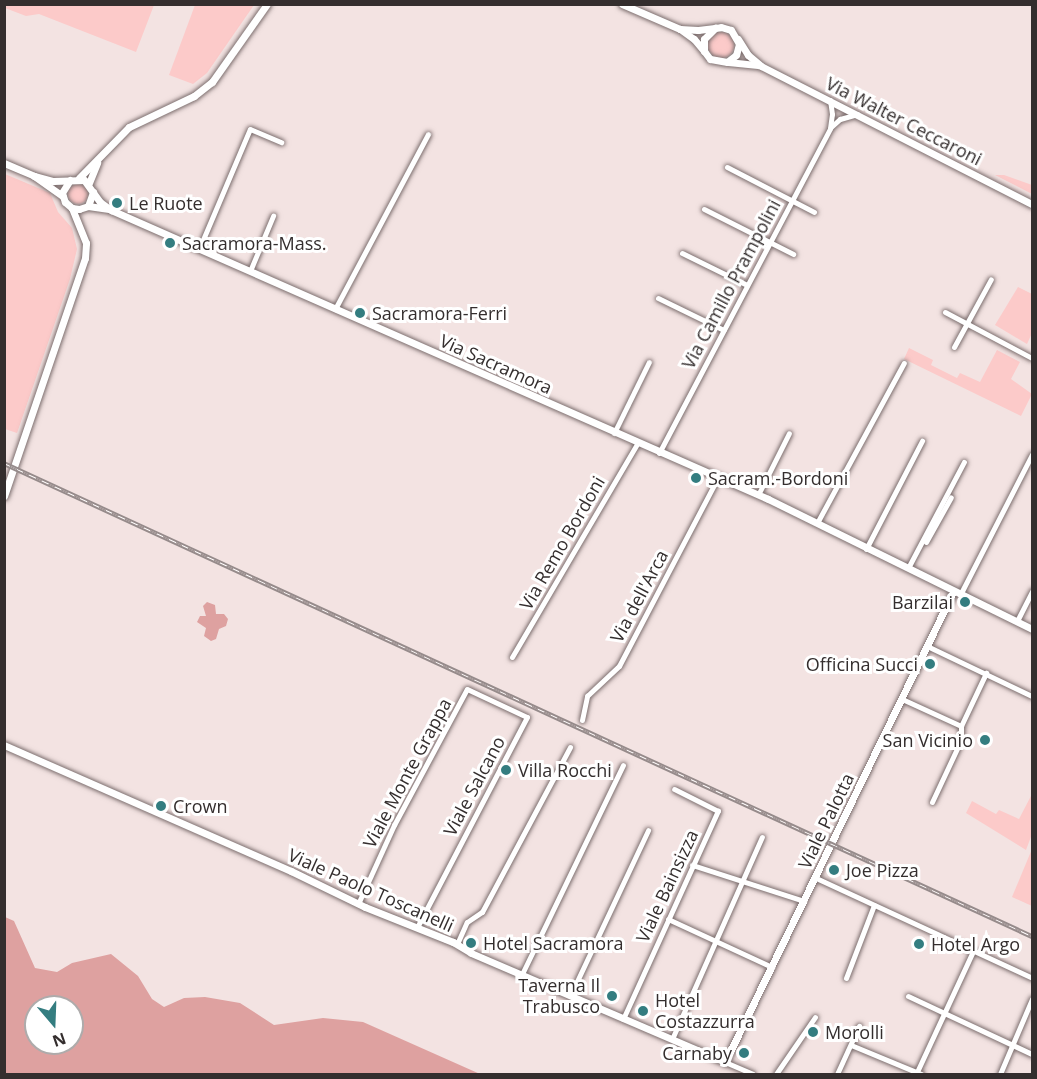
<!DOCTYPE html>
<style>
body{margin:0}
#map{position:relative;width:1037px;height:1079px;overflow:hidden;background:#f3e3e2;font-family:"Open Sans",sans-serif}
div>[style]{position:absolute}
.green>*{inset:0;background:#fccac9}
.round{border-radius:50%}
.water>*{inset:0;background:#dea1a0}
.roads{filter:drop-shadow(0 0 2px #7c6e6e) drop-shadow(0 0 2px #7c6e6e)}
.minor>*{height:5px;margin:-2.5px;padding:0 2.5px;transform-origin:2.5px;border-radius:2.5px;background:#fff}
.tertiary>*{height:7px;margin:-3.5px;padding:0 3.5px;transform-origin:3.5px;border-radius:3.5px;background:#fff}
.rail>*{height:4.5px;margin-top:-2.25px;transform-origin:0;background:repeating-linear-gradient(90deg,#fff 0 7px,#968b8b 0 14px);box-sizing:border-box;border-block:2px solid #968b8b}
.dots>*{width:16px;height:16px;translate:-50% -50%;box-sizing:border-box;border:3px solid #fff;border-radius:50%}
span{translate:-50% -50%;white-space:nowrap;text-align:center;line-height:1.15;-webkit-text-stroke:6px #fff;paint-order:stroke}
.street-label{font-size:18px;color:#342e2e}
.poi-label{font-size:18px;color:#342e2e}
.left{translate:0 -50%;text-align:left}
.right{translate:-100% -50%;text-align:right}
.frame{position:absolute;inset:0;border:6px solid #342e2e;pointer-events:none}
.north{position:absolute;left:24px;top:995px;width:60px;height:60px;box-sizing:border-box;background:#fff;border:2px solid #aeabab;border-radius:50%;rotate:161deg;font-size:16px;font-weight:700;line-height:24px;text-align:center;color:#342e2e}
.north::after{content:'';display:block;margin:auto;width:21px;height:27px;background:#347d80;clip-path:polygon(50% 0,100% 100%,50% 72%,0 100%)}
</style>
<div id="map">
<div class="green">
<i style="clip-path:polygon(4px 5px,5px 4px,154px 5px,136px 52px,39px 14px,26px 16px,5px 8px)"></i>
<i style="clip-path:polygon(195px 5px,254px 5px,207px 73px,193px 84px,169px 75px)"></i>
<i class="round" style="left:708px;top:32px;width:26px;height:26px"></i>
<i style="clip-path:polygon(5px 174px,50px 193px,58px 212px,72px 228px,77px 249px,70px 279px,17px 433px,5px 429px)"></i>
<i style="clip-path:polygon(995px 175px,1004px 175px,1032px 185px,1032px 194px)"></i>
<i class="round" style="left:68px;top:184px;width:20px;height:20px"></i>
<i style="clip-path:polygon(1018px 287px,1032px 294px,1032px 333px,1027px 344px,995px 325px)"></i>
<i style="clip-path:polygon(909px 348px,933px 360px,931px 365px,957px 378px,960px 373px,980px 382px,997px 350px,1020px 362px,1011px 379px,1032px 394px,1021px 416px,904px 359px)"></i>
<i style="clip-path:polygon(1032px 794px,1032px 834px,1026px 850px,966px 813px,972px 801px,996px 814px,999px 810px,1019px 819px)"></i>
<i style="clip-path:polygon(1032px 849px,1032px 906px,1012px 897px)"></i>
</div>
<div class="water">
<i style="clip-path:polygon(207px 602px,215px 605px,216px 614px,224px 614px,228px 619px,226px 626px,219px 629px,216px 639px,211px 641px,204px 636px,206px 628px,197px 622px,200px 616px,206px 616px,203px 606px)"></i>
<i style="clip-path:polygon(evenodd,5px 917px,14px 921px,35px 968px,57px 972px,72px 963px,111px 954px,138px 976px,152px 999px,164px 1007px,184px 998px,205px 997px,240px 1003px,274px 1025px,323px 1018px,363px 1022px,480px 1074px,5px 1074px,5px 917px,36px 1007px,72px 1007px,72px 1043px,36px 1043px,36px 1007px)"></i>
</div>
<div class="roads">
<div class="minor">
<i style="left:831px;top:127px;width:12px;rotate:-42deg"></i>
<i style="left:840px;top:119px;width:18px;rotate:-16deg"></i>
<i style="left:727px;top:167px;width:98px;rotate:27.3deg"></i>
<i style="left:704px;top:209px;width:100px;rotate:26.8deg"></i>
<i style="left:199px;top:249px;width:130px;rotate:-67deg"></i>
<i style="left:250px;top:129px;width:34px;rotate:23deg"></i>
<i style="left:682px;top:253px;width:72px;rotate:26.2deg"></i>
<i style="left:250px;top:271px;width:60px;rotate:-67.3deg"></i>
<i style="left:658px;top:298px;width:73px;rotate:25.9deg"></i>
<i style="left:335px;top:309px;width:198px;rotate:-62deg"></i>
<i style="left:945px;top:312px;width:98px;rotate:27.9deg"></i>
<i style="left:954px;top:347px;width:77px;rotate:-61.4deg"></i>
<i style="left:614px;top:433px;width:79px;rotate:-63.8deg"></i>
<i style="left:659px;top:453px;width:367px;rotate:-62.2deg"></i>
<i style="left:830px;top:128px;width:14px;rotate:-82deg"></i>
<i style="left:832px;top:114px;width:14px;rotate:-98deg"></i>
<i style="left:758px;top:495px;width:69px;rotate:-63.4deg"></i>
<i style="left:817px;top:523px;width:182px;rotate:-61.5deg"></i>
<i style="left:926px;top:542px;width:51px;rotate:-60.9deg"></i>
<i style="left:866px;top:549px;width:122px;rotate:-62.6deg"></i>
<i style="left:908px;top:568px;width:120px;rotate:-62.2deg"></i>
<i style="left:960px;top:595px;width:158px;rotate:-62.9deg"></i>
<i style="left:1017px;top:621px;width:34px;rotate:-63deg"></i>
<i style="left:927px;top:646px;width:116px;rotate:25.5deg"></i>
<i style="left:512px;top:657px;width:247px;rotate:-59.6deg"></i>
<i style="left:902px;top:699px;width:65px;rotate:24.6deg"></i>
<i style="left:582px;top:720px;width:25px;rotate:-78deg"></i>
<i style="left:587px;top:696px;width:44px;rotate:-43.2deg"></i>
<i style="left:619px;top:666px;width:211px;rotate:-62.3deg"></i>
<i style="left:932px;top:802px;width:68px;rotate:-64.9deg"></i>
<i style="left:961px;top:740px;width:14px;rotate:-90deg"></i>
<i style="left:961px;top:726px;width:59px;rotate:-64.7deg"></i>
<i style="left:692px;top:865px;width:118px;rotate:17.8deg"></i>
<i style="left:816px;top:878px;width:238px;rotate:24.8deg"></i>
<i style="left:358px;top:904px;width:87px;rotate:-65.5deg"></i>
<i style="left:394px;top:825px;width:154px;rotate:-61.8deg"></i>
<i style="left:467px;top:689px;width:66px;rotate:25deg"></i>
<i style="left:527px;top:717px;width:237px;rotate:117.6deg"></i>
<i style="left:668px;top:919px;width:115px;rotate:24.8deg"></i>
<i style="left:457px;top:944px;width:24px;rotate:-66deg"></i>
<i style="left:467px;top:922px;width:18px;rotate:-34deg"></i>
<i style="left:482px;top:912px;width:187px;rotate:-61.9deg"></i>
<i style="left:522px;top:974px;width:232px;rotate:-64.2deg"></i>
<i style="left:846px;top:978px;width:78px;rotate:-69deg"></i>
<i style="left:571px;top:994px;width:181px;rotate:-64.8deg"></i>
<i style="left:908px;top:996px;width:137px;rotate:25.1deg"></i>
<i style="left:623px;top:1019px;width:229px;rotate:-65.5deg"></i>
<i style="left:718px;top:811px;width:49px;rotate:-153.4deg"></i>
<i style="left:672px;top:1039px;width:221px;rotate:-66deg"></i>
<i style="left:851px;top:1045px;width:76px;rotate:22.5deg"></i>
<i style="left:725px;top:1062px;width:30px;rotate:23deg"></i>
<i style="left:776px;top:1074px;width:69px;rotate:-55.6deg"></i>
<i style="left:837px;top:1074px;width:53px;rotate:-65.4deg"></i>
<i style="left:916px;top:1074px;width:136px;rotate:-65.1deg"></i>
<i style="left:1000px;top:1074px;width:82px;rotate:-66.9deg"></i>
</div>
<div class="tertiary">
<i style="left:622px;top:4px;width:63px;rotate:23.3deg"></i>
<i style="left:680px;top:29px;width:17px;rotate:36deg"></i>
<i style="left:694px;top:39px;width:16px;rotate:50deg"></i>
<i style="left:680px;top:29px;width:18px;rotate:3deg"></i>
<i style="left:698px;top:30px;width:23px;rotate:-7deg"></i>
<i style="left:721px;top:27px;width:10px;rotate:17deg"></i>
<i style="left:731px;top:30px;width:16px;rotate:60deg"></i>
<i style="left:739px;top:44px;width:11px;rotate:105deg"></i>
<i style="left:736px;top:55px;width:11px;rotate:142deg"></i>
<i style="left:727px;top:62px;width:17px;rotate:-170deg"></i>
<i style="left:710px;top:59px;width:10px;rotate:-127deg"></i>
<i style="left:704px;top:51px;width:12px;rotate:-90deg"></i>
<i style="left:704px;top:39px;width:16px;rotate:-45deg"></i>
<i style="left:738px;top:39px;width:19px;rotate:58deg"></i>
<i style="left:748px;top:55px;width:17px;rotate:40deg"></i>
<i style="left:761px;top:66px;width:304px;rotate:27deg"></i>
<i style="left:728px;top:62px;width:30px;rotate:6deg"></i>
<i style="left:4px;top:163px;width:33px;rotate:23deg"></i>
<i style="left:34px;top:176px;width:35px;rotate:35deg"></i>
<i style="left:34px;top:176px;width:20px;rotate:15deg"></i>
<i style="left:53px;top:181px;width:31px;rotate:-2deg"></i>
<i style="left:84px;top:180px;width:27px;rotate:54deg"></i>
<i style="left:100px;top:202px;width:14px;rotate:36deg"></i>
<i style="left:111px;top:210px;width:718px;rotate:23.74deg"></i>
<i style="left:768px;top:499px;width:294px;rotate:26.2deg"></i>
<i style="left:79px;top:178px;width:71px;rotate:-45.6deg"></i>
<i style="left:129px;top:127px;width:72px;rotate:-25.5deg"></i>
<i style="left:194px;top:96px;width:23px;rotate:-38deg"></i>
<i style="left:212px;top:82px;width:95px;rotate:-54.8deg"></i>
<i style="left:70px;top:180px;width:15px;rotate:122deg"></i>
<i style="left:62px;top:193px;width:9px;rotate:72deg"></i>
<i style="left:65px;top:202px;width:9px;rotate:41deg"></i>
<i style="left:72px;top:208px;width:7px;rotate:8deg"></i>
<i style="left:79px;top:209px;width:9px;rotate:-18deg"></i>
<i style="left:88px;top:206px;width:15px;rotate:-70deg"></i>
<i style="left:89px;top:183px;width:22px;rotate:-68deg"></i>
<i style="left:88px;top:206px;width:21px;rotate:8deg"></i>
<i style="left:4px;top:496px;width:251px;rotate:-71.2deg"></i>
<i style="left:85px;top:258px;width:15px;rotate:-86deg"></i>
<i style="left:86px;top:243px;width:38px;rotate:-112deg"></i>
<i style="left:4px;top:745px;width:313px;rotate:23.7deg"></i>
<i style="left:291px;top:871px;width:82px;rotate:25.9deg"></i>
<i style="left:365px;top:907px;width:95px;rotate:21.7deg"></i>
<i style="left:453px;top:942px;width:21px;rotate:31deg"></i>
<i style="left:471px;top:953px;width:276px;rotate:23.2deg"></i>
<i style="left:725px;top:1062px;width:522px;rotate:-64.12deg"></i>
</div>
</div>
<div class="rail">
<i style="left:4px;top:463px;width:1132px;rotate:24.71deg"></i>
</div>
<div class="dots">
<i style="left:117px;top:203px;background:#347d80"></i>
<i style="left:170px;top:243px;background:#347d80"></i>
<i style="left:360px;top:313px;background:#347d80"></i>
<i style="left:696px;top:478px;background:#347d80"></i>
<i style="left:965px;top:602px;background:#347d80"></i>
<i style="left:930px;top:664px;background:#347d80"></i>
<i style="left:985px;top:740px;background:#347d80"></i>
<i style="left:506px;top:770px;background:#347d80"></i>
<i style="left:161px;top:806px;background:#347d80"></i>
<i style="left:834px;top:870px;background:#347d80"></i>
<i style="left:471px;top:943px;background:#347d80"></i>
<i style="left:919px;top:944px;background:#347d80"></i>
<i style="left:612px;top:996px;background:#347d80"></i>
<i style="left:643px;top:1011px;background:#347d80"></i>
<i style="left:813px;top:1032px;background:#347d80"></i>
<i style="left:744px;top:1053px;background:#347d80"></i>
</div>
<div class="street-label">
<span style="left:904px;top:121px;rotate:27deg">Via Walter Ceccaroni</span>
<span style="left:731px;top:284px;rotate:-62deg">Via Camillo Prampolini</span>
<span style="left:496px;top:364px;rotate:24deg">Via Sacramora</span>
<span style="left:562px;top:543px;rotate:-60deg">Via Remo Bordoni</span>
<span style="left:639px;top:596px;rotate:-62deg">Via dell'Arca</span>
<span style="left:407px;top:773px;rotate:-62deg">Viale Monte Grappa</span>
<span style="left:474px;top:786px;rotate:-62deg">Viale Salcano</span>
<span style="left:826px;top:821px;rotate:-64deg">Viale Palotta</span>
<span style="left:667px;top:886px;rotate:-65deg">Viale Bainsizza</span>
<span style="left:371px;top:890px;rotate:24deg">Viale Paolo Toscanelli</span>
</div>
<div class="poi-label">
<span class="left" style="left:129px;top:203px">Le Ruote</span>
<span class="left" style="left:182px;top:243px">Sacramora-Mass.</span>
<span class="left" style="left:372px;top:313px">Sacramora-Ferri</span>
<span class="left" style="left:708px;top:478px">Sacram.-Bordoni</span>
<span class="right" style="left:953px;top:602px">Barzilai</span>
<span class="right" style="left:918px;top:664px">Officina Succi</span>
<span class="right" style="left:973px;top:740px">San Vicinio</span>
<span class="left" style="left:518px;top:770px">Villa Rocchi</span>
<span class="left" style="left:173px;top:806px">Crown</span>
<span class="left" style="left:846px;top:870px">Joe Pizza</span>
<span class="left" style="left:483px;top:943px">Hotel Sacramora</span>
<span class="left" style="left:931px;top:944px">Hotel Argo</span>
<span class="right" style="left:600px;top:996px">Taverna Il<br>Trabusco</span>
<span class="left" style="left:655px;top:1011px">Hotel<br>Costazzurra</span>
<span class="left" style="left:825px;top:1032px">Morolli</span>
<span class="right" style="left:732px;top:1053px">Carnaby</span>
</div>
<div class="frame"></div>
<div class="north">N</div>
</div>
